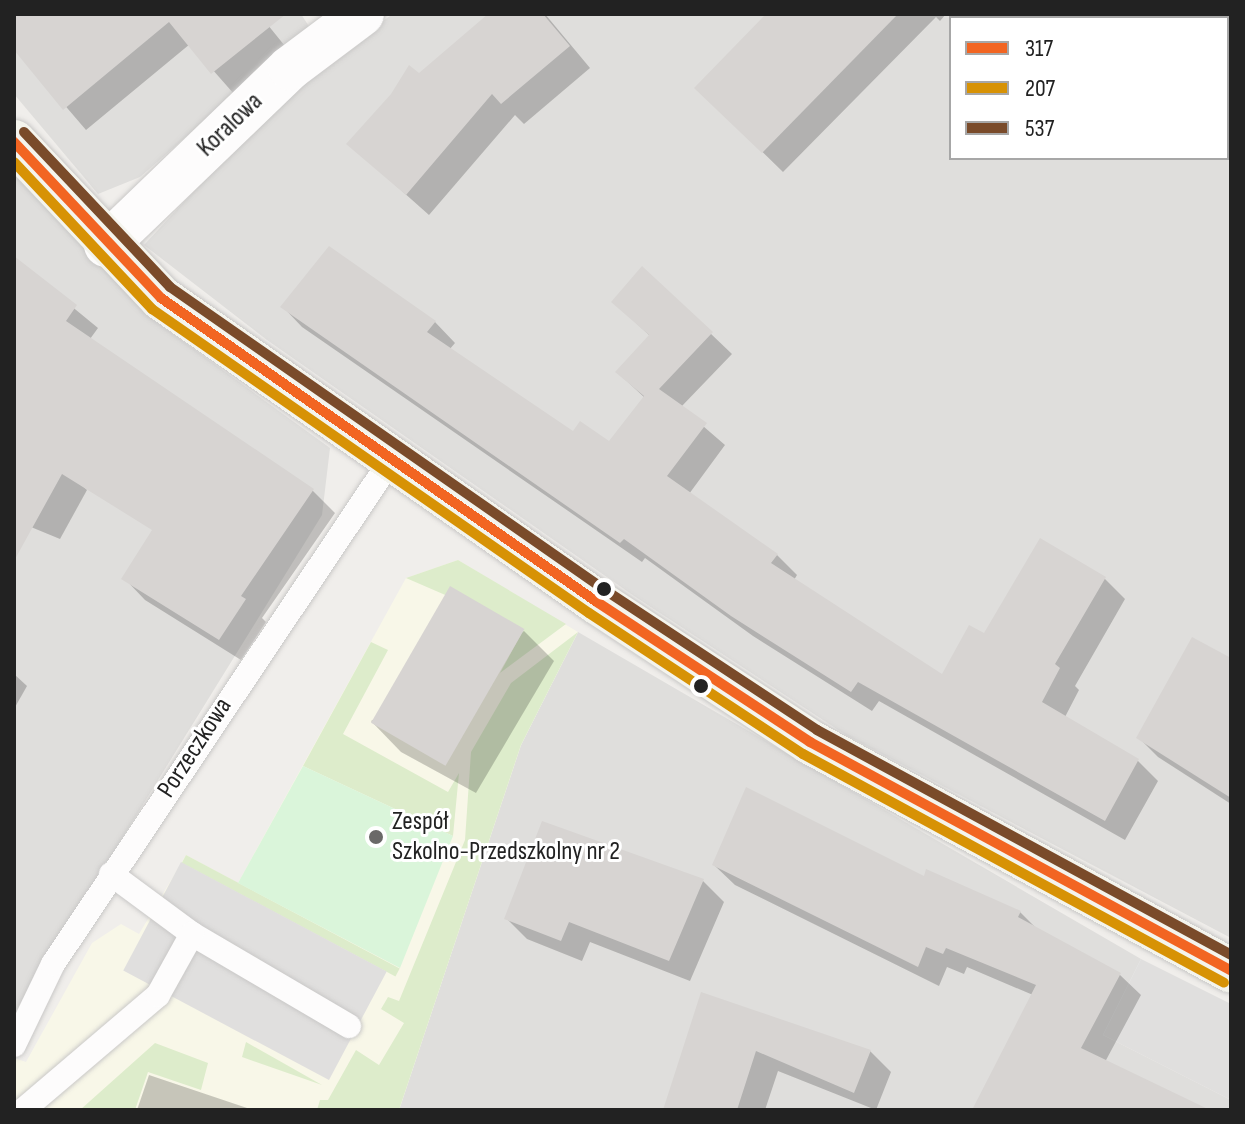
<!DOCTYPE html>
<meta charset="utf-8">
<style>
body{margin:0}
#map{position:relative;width:1245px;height:1124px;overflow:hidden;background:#f0eeeb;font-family:"Sofia Sans Condensed",sans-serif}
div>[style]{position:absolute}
.residential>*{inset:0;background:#dfdedc}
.education>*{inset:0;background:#f8f7e8}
.grass>*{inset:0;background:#ddeccb;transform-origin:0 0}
.park>*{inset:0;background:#daf5da}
.parking>*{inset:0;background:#e0dfde;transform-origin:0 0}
.shadow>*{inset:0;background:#0003}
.building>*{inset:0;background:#d7d4d2;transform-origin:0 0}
.roads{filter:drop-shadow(0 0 2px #c9c8c7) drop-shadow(0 0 2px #c9c8c7)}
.lane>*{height:24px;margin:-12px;padding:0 12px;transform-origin:12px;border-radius:12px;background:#fdfcfc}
.street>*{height:44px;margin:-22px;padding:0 22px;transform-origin:22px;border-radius:22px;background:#fdfcfc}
.secondary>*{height:44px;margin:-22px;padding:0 22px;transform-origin:22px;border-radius:22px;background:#f4f4ed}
.bus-1>*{height:10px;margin:-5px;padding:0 5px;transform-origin:5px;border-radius:5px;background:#f26522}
.bus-2>*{height:10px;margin:-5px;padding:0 5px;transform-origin:5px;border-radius:5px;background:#d79205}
.bus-3>*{height:10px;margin:-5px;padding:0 5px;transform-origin:5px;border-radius:5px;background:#7a4b2a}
.dots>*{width:22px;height:22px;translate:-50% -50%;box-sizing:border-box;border:4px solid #fff;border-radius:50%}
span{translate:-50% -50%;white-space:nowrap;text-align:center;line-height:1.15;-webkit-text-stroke:6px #fff;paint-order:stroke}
.street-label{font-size:26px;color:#222}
.poi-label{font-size:26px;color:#222}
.left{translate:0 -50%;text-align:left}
.frame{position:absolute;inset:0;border:16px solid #222;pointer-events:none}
.legend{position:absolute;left:949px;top:16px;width:280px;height:144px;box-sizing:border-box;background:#fff;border:2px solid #a7a7a7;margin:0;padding:10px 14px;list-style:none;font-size:24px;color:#222}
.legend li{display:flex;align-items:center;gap:16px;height:40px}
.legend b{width:40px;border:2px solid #a7a7a7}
</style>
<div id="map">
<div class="residential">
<i style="clip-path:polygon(14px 14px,301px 14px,310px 28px,140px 177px,98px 194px,14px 94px)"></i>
<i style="clip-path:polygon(evenodd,393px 14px,1231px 14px,1231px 938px,846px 735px,634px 596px,267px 340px,144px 245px,299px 78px,393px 14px,951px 18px,1227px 18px,1227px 158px,951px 158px,951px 18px)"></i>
<i style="clip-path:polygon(14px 175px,152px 319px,330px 448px,322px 515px,14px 1013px)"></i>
<i style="clip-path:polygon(578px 632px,1141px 959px,1103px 1035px,1231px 1100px,1231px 1110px,399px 1110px,521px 745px)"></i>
</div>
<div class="education">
<i style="clip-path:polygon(458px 560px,578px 632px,521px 745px,399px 1110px,14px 1110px,14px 1058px,26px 1062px,92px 943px,121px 924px,139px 934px,186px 855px,238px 883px,406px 578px)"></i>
</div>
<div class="grass">
<i style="clip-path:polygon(458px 560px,566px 624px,500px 673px,524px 629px,406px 578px)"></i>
<i style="clip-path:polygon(578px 632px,521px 745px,399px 1110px,317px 1110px,320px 1100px,328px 1100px,356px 1050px,379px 1065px,404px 1023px,381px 1009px,388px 997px,399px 1001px,465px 840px,471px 752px,511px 683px)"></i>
<i style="clip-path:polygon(371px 642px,388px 650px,343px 734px,448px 792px,459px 773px,453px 836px,303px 766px)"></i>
<i style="left:186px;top:855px;width:242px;height:9px;rotate:28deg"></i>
<i style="clip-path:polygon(246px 1042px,322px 1085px,242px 1057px)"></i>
<i style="clip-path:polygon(155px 1043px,208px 1063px,201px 1090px,148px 1072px,135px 1110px,80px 1110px)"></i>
</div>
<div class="park">
<i style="clip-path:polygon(303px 766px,453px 836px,400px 968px,238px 883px)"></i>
</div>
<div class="parking">
<i style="left:181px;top:862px;width:233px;height:123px;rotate:28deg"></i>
<i style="clip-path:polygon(1141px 959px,1231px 1004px,1231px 1100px,1103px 1035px)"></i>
</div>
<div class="shadow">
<i style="clip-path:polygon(14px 14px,259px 14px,289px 51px,234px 94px,190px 44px,86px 130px,14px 46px)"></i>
<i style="clip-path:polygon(491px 14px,545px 14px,590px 68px,524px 124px,515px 115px,429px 215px,349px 144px)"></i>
<i style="clip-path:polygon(781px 14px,946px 14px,940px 21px,936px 17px,783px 172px,697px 88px)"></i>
<i style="clip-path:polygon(972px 14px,1111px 14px,1109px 18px)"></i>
<i style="clip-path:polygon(329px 249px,435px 322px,455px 343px,449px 350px,573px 434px,609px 444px,645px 398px,617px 372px,651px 337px,614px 302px,643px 269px,732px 354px,681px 407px,725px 445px,689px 494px,777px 555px,797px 575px,794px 580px,942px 677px,984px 636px,1041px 541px,1105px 579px,1125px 599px,1075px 686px,1079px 690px,1065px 717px,1137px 760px,1158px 781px,1125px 840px,879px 701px,872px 711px,753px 636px,645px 558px,642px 562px,302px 327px,282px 306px)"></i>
<i style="clip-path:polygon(14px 259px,98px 328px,90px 339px,313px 491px,335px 513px,262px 618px,266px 622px,241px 660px,145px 600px,124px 578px,165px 512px,14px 369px)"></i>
<i style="clip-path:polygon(14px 446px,65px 469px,87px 490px,60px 539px,14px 520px)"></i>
<i style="clip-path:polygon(524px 631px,554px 661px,476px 793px,401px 752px,371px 721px)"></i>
<i style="clip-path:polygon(1231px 659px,1231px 804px,1158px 757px,1138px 737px)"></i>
<i style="clip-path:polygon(14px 674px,27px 686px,14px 709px)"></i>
<i style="clip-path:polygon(543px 823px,703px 881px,724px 902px,690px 981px,590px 942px,582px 961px,527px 939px,506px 918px)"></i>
<i style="clip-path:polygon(714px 865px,925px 878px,1020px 912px,1038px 930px,1120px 975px,1141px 995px,1105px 1062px,1205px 1110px,974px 1110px,1033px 995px,967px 967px,964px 974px,947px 967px,939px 986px,735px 885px)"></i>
<i style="clip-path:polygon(702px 995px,870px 1051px,891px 1072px,876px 1110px,778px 1071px,765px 1110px,665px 1110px)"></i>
<i style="clip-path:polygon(149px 1075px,253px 1110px,137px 1110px)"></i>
</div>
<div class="building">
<i style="clip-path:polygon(14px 14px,286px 14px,211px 74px,169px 22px,63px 110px,14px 50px)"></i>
<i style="clip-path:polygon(488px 14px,543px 14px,570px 46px,501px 104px,492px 94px,406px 195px,346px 144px,391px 94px,409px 65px,419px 73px)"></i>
<i style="clip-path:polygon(766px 14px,898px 14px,762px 153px,694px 88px)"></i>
<i style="clip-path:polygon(329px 246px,436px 321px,427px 332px,573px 431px,580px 421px,609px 441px,644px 396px,615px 372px,649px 335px,611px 302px,642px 266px,713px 332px,659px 389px,707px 423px,667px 476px,778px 554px,771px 563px,942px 674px,969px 625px,984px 633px,1040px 538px,1106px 577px,1055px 664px,1060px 668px,1042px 702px,1139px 759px,1105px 821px,858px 682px,851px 692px,731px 616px,624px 539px,620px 543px,280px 307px)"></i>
<i style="clip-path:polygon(14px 256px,77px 305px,66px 321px,314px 489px,241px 596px,246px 599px,219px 640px,121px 579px,152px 530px,62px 474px,14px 561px)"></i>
<i style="left:450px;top:586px;width:86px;height:158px;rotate:30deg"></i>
<i style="clip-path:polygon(1192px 637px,1231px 658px,1231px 798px,1136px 738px)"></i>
<i style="clip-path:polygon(746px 787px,924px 876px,926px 869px,1021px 911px,1018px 917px,1121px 973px,1081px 1048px,1210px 1110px,972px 1110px,1036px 985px,946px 948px,943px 954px,926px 947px,918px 967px,712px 865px)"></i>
<i style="clip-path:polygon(542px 821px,704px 879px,669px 961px,569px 922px,561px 941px,504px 919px)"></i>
<i style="clip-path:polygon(701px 992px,871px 1050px,854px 1093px,756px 1051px,737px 1110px,663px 1110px)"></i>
</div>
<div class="roads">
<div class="lane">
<i style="left:111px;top:874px;width:101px;rotate:36.5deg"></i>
<i style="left:192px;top:934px;width:182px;rotate:30.4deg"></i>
<i style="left:14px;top:1045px;width:90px;rotate:-64.3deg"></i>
<i style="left:53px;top:964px;width:607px;rotate:-56.15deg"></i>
<i style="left:23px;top:1110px;width:177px;rotate:-40.4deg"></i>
<i style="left:158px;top:995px;width:70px;rotate:-60.9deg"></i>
</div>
<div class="street">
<i style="left:106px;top:245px;width:255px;rotate:-43.9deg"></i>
<i style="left:290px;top:68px;width:90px;rotate:-36.9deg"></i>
</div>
<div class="secondary">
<i style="left:14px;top:142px;width:214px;rotate:46.7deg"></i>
<i style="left:161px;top:298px;width:532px;rotate:34.89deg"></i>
<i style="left:597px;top:602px;width:255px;rotate:33.3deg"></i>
<i style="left:810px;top:742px;width:479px;rotate:28.5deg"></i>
</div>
</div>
<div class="bus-1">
<i style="left:14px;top:142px;width:214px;rotate:46.7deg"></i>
<i style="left:161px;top:298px;width:532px;rotate:34.89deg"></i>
<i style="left:597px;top:602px;width:255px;rotate:33.3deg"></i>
<i style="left:810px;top:742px;width:479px;rotate:28.5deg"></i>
</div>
<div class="bus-2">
<i style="left:14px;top:162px;width:202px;rotate:46.8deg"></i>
<i style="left:152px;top:309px;width:532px;rotate:34.82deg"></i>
<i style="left:589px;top:613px;width:256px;rotate:33.4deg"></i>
<i style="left:803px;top:754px;width:479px;rotate:28.5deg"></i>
</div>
<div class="bus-3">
<i style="left:24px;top:132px;width:213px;rotate:46.7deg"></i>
<i style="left:170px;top:287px;width:530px;rotate:34.86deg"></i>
<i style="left:605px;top:590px;width:254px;rotate:33.4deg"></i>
<i style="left:817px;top:730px;width:471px;rotate:28.5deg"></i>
</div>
<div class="dots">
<i style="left:604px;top:589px;background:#222"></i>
<i style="left:701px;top:686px;background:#222"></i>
<i style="left:376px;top:837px;background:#6a6968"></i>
</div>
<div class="street-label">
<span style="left:230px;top:125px;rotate:-44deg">Koralowa</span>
<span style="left:195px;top:748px;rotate:-57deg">Porzeczkowa</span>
</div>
<div class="poi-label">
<span class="left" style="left:392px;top:837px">Zespół<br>Szkolno-Przedszkolny nr 2</span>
</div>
<div class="frame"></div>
<ul class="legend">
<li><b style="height:10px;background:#f26522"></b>317</li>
<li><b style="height:10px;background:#d79205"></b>207</li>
<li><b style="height:10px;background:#7a4b2a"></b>537</li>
</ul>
</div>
